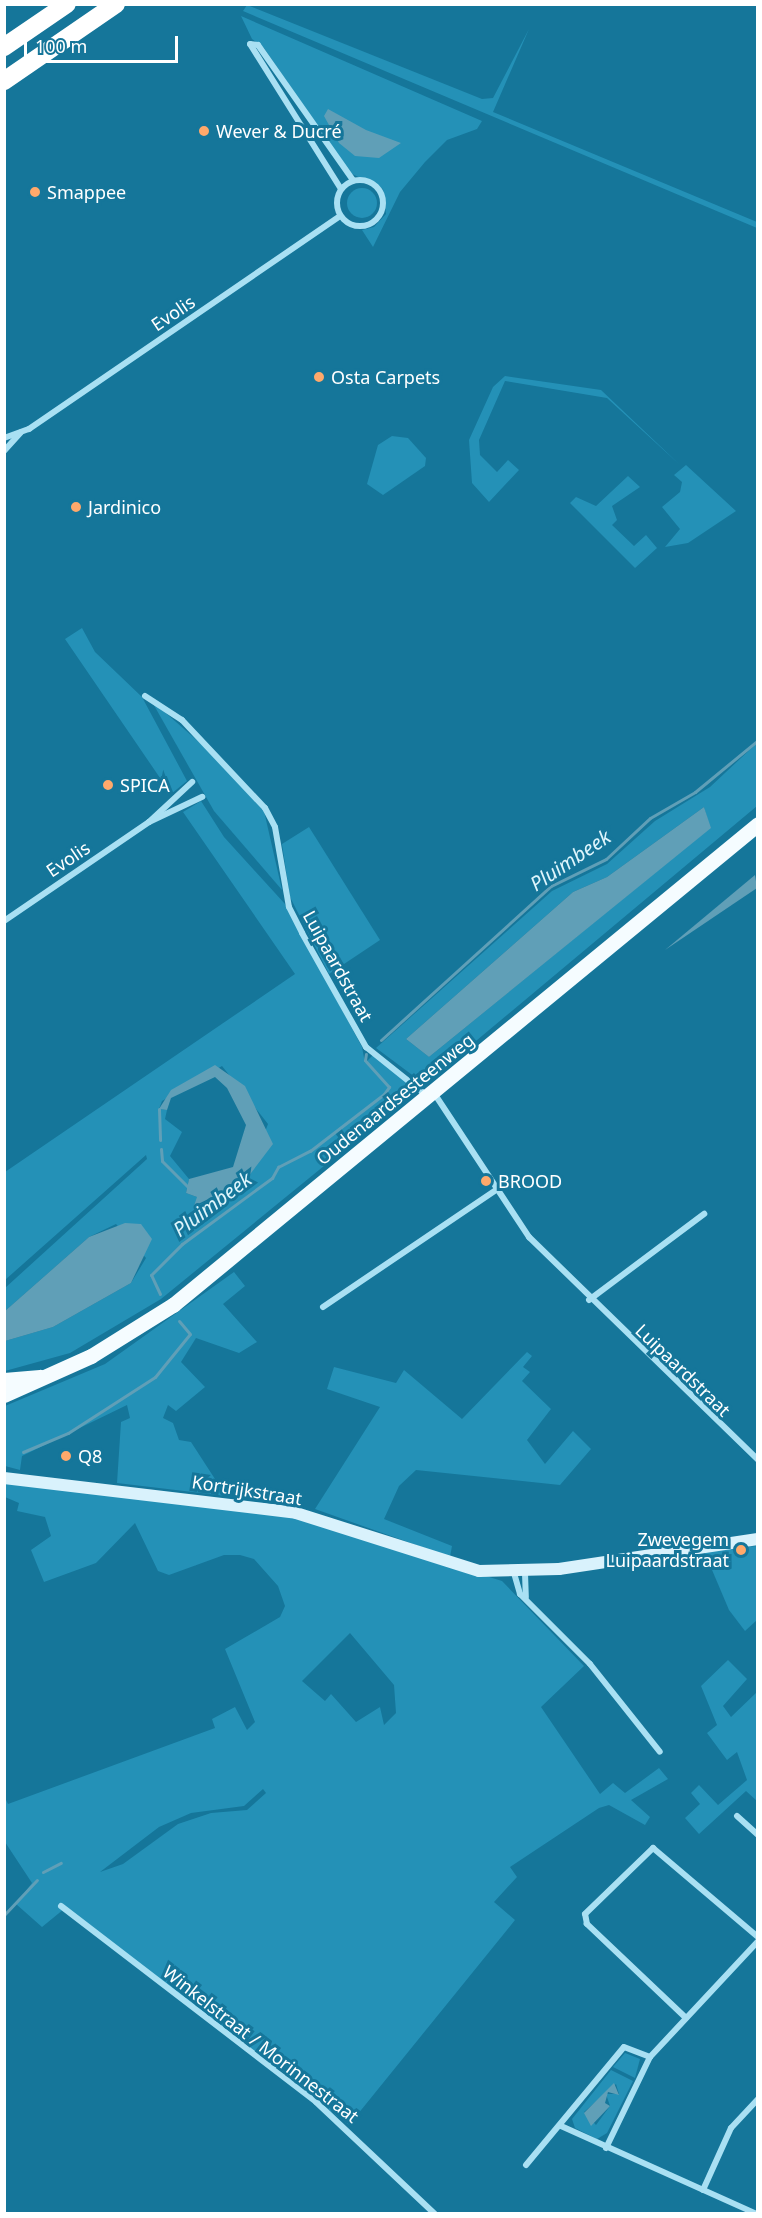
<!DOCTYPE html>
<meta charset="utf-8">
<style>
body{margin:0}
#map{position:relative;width:762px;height:2218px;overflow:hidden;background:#15769a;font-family:"Noto Sans",sans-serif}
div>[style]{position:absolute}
.green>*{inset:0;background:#2491b7}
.round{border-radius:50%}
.water>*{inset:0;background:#609fb7}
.stream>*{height:3px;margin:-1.5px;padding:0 1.5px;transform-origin:1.5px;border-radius:1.5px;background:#609fb7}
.minor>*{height:6px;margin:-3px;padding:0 3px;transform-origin:3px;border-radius:3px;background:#a9e0f3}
.minor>.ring{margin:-3px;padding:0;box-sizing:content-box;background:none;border:6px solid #a9e0f3;border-radius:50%}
.secondary>*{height:12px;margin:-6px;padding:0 6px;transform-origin:6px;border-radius:6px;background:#d9f2fc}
.primary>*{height:15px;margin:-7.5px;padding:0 7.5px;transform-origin:7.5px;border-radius:7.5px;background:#f5fcff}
.motorway>*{height:18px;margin:-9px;padding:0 9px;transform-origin:9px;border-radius:9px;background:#fff}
.dots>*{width:16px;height:16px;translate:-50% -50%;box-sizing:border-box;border:3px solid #15769a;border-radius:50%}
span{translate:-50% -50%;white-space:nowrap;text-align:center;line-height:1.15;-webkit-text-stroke:6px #15769a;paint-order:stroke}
.poi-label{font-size:18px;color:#fff}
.left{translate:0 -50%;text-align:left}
.right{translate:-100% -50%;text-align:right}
.street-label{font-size:18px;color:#fff}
.water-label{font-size:20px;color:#def5fc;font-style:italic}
.frame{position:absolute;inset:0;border:6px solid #fff;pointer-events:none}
.scale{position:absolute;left:24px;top:36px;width:154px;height:27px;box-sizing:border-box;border:3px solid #fff;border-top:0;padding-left:8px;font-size:18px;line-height:21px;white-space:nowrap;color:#fff;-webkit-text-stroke:4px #15769a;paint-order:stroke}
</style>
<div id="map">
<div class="green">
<i style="clip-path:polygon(247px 5px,482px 99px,493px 98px,529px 29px,493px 112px,757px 222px,757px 228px,243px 11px)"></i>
<i style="clip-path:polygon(241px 16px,482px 121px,477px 129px,447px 140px,425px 162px,400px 192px,373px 247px,362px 230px,374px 227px,386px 214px,383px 189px,350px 173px,264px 48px,252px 39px)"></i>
<i class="round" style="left:347px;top:188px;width:30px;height:30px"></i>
<i style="clip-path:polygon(505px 376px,601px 390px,680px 465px,607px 398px,505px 381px,479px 440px,480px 455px,497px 472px,508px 460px,519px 470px,489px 502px,472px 483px,469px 440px,493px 387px)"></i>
<i style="clip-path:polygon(392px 436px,408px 438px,426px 458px,425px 466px,383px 495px,367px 484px,378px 445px)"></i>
<i style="clip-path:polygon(686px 465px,736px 511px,688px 543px,665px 547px,680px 529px,662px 507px,680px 492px,682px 482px,674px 475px)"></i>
<i style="clip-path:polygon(628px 476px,640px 487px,612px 506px,617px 520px,612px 525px,634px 546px,646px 535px,657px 548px,635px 568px,570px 503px,576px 497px,596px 506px)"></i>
<i style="clip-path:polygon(82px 628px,95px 652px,142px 697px,187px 781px,171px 794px,65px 639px)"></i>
<i style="clip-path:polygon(151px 700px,216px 757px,264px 811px,282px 890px,214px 811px)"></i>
<i style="clip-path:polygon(evenodd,757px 743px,757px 806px,452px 1061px,423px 1083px,376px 1048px,552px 891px,607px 864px,655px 821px,710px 787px,757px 743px,704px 807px,710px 828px,429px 1057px,406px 1039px,573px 892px,607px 877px,704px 807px)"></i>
<i style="clip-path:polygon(evenodd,201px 801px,224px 837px,285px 904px,362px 1047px,365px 1063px,373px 1055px,410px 1085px,411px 1095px,161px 1299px,70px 1353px,5px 1371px,5px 1341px,53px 1327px,131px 1283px,146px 1258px,116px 1224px,89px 1237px,5px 1311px,5px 1288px,147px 1159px,146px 1155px,5px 1280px,5px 1172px,295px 974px,183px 812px,201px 801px,222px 1066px,268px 1124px,246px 1181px,197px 1206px,197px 1197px,186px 1193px,189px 1179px,170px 1156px,182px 1132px,165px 1119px,167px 1110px,159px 1109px,162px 1101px,222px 1066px)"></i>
<i style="clip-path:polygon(309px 827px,380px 940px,329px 974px,290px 897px,282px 844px)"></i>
<i style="clip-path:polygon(234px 1272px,245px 1286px,223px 1304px,257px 1342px,239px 1353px,196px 1338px,181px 1362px,205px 1387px,176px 1411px,168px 1405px,163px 1418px,173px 1423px,179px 1440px,191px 1442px,226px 1496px,117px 1483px,121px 1422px,130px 1418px,127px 1405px,22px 1456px,20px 1470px,5px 1466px,5px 1406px,105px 1364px)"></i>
<i style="clip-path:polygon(527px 1352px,532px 1356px,523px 1367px,530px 1372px,522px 1381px,551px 1409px,527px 1440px,545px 1464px,573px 1431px,591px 1449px,560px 1485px,416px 1470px,399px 1486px,384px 1519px,452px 1546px,450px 1557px,315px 1509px,380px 1407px,327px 1389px,334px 1367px,396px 1383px,404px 1370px,462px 1419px)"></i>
<i style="clip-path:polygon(evenodd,5px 1482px,302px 1518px,502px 1581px,584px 1666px,541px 1707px,600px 1794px,613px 1783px,625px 1793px,659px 1768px,668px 1779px,631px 1800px,650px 1817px,645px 1825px,609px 1805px,599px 1808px,510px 1867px,517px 1877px,494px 1902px,515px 1920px,349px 2125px,64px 1909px,42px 1927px,16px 1904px,32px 1883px,5px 1842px,4px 1796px,8px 1804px,215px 1728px,212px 1719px,235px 1707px,247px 1730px,255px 1722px,225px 1649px,280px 1617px,285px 1606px,278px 1586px,254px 1559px,240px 1555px,224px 1555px,169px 1575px,158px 1571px,135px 1523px,96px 1563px,44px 1582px,31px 1550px,51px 1536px,45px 1517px,17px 1511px,19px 1503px,5px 1497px,5px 1482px,350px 1633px,394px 1685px,396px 1713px,384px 1725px,380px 1707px,356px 1722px,331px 1694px,325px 1701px,302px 1681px,350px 1633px,5px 1482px,263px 1789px,266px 1793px,247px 1810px,211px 1813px,178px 1824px,123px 1864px,100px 1872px,159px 1827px,191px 1813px,244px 1806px,263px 1789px)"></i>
<i style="clip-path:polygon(757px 1546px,757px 1620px,745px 1631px,729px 1610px,704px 1551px)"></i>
<i style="clip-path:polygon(728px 1660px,747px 1679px,723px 1706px,731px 1717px,757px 1692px,757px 1801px,746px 1791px,699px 1834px,685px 1818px,700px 1804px,691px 1793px,699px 1785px,718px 1805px,747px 1780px,737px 1752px,727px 1760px,707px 1733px,717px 1725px,701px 1686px)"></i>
<i style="clip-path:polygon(625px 2053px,640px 2059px,635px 2078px,613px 2067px)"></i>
<i style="clip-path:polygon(evenodd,611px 2070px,633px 2081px,607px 2133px,597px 2139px,575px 2128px,572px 2119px,611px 2070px,616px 2084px,619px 2094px,606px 2094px,610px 2106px,596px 2125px,584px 2112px,616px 2084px)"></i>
</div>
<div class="water">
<i style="clip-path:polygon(328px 109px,366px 130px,401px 143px,379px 158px,355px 156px,339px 143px,324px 116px)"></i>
<i style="clip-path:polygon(704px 807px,711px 828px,429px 1057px,406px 1039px,573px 892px,607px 877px)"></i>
<i style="clip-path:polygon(755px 875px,757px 888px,665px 950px)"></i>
<i style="clip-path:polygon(215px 1065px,245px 1086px,273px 1144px,245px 1181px,194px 1206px,197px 1197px,186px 1193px,189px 1179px,233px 1167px,246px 1125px,227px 1088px,215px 1077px,171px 1098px,167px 1110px,159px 1109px,171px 1090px)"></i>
<i style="clip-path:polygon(125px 1223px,141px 1224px,152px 1239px,131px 1283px,53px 1327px,5px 1341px,5px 1311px,89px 1237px)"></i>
<i style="clip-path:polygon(614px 2083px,619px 2095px,608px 2092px,605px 2103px,610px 2106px,591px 2126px,584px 2113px)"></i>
</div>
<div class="stream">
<i style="left:381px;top:1040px;width:229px;rotate:-42.2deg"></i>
<i style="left:551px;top:886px;width:61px;rotate:-26.1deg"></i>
<i style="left:606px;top:859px;width:60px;rotate:-43deg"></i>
<i style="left:650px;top:818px;width:52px;rotate:-30deg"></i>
<i style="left:695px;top:792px;width:82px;rotate:-39.5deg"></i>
<i style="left:159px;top:1109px;width:31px;rotate:88deg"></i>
<i style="left:161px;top:1149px;width:12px;rotate:85deg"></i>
<i style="left:162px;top:1161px;width:40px;rotate:45deg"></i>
<i style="left:160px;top:1294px;width:21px;rotate:-115deg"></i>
<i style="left:151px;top:1275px;width:44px;rotate:-45deg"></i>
<i style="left:182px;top:1244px;width:112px;rotate:-36.3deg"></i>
<i style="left:272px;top:1178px;width:13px;rotate:-61deg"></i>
<i style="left:278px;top:1167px;width:36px;rotate:-27deg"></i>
<i style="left:310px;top:1151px;width:93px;rotate:-37.6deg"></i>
<i style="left:384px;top:1094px;width:9px;rotate:-54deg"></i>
<i style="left:389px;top:1087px;width:36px;rotate:-132deg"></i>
<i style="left:365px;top:1060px;width:6px;rotate:-81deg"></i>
<i style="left:23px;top:1452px;width:49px;rotate:-22.9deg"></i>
<i style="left:68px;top:1433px;width:103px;rotate:-32.8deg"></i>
<i style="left:155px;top:1377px;width:55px;rotate:-50.9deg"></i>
<i style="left:190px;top:1334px;width:17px;rotate:-130deg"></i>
<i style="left:43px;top:1872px;width:20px;rotate:-27deg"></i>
<i style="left:4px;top:1915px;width:48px;rotate:-46.7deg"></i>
</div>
<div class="minor">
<i class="ring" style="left:337px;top:180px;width:40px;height:40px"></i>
<i style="left:341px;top:189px;width:171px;rotate:-122.1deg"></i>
<i style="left:250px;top:44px;width:8px;rotate:7deg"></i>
<i style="left:258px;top:45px;width:165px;rotate:54.9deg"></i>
<i style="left:4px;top:438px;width:27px;rotate:-20deg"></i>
<i style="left:29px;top:429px;width:377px;rotate:-34.4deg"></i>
<i style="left:4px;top:451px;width:25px;rotate:-48deg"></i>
<i style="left:145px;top:696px;width:44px;rotate:33deg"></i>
<i style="left:182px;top:720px;width:121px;rotate:46.7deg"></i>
<i style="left:265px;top:808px;width:21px;rotate:62deg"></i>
<i style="left:275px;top:827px;width:81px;rotate:80.1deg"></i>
<i style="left:289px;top:907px;width:29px;rotate:63deg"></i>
<i style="left:302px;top:933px;width:131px;rotate:60.7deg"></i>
<i style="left:366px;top:1047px;width:77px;rotate:38.7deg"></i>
<i style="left:149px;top:822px;width:59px;rotate:-42.9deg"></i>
<i style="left:4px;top:921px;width:176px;rotate:-34.3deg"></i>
<i style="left:149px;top:822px;width:59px;rotate:-25.3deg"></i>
<i style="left:434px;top:1093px;width:173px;rotate:56.6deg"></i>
<i style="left:529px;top:1237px;width:320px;rotate:44.2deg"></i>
<i style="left:589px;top:1300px;width:144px;rotate:-36.8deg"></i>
<i style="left:323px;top:1307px;width:212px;rotate:-34.1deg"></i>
<i style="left:514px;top:1573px;width:22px;rotate:74deg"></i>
<i style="left:520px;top:1594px;width:99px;rotate:45deg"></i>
<i style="left:590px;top:1664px;width:112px;rotate:51.5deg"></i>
<i style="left:525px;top:1573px;width:24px;rotate:88deg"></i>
<i style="left:737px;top:1816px;width:28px;rotate:42deg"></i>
<i style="left:61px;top:1906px;width:322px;rotate:37.5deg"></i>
<i style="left:316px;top:2102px;width:163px;rotate:43.3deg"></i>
<i style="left:686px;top:2018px;width:137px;rotate:-136.5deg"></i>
<i style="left:587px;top:1924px;width:10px;rotate:-101deg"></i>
<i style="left:585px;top:1914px;width:95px;rotate:-44.1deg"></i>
<i style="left:653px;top:1848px;width:138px;rotate:40.3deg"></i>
<i style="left:561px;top:2126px;width:215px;rotate:24.2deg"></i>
<i style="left:606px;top:2148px;width:101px;rotate:-64.2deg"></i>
<i style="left:650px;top:2057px;width:158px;rotate:-47deg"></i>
<i style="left:526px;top:2165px;width:153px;rotate:-50.3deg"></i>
<i style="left:624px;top:2047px;width:28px;rotate:21deg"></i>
<i style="left:703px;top:2190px;width:68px;rotate:-65.7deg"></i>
<i style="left:731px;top:2128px;width:40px;rotate:-47deg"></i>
</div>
<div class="secondary">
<i style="left:4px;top:1478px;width:294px;rotate:6.8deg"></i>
<i style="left:296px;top:1513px;width:192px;rotate:17.6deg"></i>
<i style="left:479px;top:1571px;width:80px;rotate:-1.4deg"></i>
<i style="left:559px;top:1569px;width:201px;rotate:-8.6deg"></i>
</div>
<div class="primary">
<i style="left:4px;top:1380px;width:36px;rotate:-5deg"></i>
<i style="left:4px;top:1395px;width:95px;rotate:-24.1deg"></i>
<i style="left:91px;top:1356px;width:97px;rotate:-31.9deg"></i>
<i style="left:173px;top:1305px;width:757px;rotate:-39.43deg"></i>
</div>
<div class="motorway">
<i style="left:4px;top:47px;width:76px;rotate:-34.3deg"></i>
<i style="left:4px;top:81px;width:136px;rotate:-34.5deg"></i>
</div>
<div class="dots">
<i style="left:204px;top:131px;background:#ffa96b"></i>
<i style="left:35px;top:192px;background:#ffa96b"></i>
<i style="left:319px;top:377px;background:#ffa96b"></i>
<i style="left:76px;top:507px;background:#ffa96b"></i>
<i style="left:108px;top:785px;background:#ffa96b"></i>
<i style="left:486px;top:1181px;background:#ffa96b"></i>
<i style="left:66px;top:1456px;background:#ffa96b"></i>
<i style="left:741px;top:1550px;background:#ffa96b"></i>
</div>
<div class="poi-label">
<span class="left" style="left:216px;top:131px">Wever &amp; Ducré</span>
<span class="left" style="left:47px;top:192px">Smappee</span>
<span class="left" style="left:331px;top:377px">Osta Carpets</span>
<span class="left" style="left:88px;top:507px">Jardinico</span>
<span class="left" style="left:120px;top:785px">SPICA</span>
<span class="left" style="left:498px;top:1181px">BROOD</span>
<span class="left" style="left:78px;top:1456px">Q8</span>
<span class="right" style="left:729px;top:1550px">Zwevegem<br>Luipaardstraat</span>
</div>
<div class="street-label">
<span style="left:173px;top:313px;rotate:-34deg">Evolis</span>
<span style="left:68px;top:859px;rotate:-34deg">Evolis</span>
<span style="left:338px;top:966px;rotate:61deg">Luipaardstraat</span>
<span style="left:395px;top:1099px;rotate:-39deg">Oudenaardsesteenweg</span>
<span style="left:683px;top:1370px;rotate:44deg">Luipaardstraat</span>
<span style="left:247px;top:1490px;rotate:9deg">Kortrijkstraat</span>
<span style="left:261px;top:2044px;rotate:38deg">Winkelstraat / Morinnestraat</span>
</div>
<div class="water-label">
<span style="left:570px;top:860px;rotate:-34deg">Pluimbeek</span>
<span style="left:212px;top:1204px;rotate:-37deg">Pluimbeek</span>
</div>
<div class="frame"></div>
<div class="scale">100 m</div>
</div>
